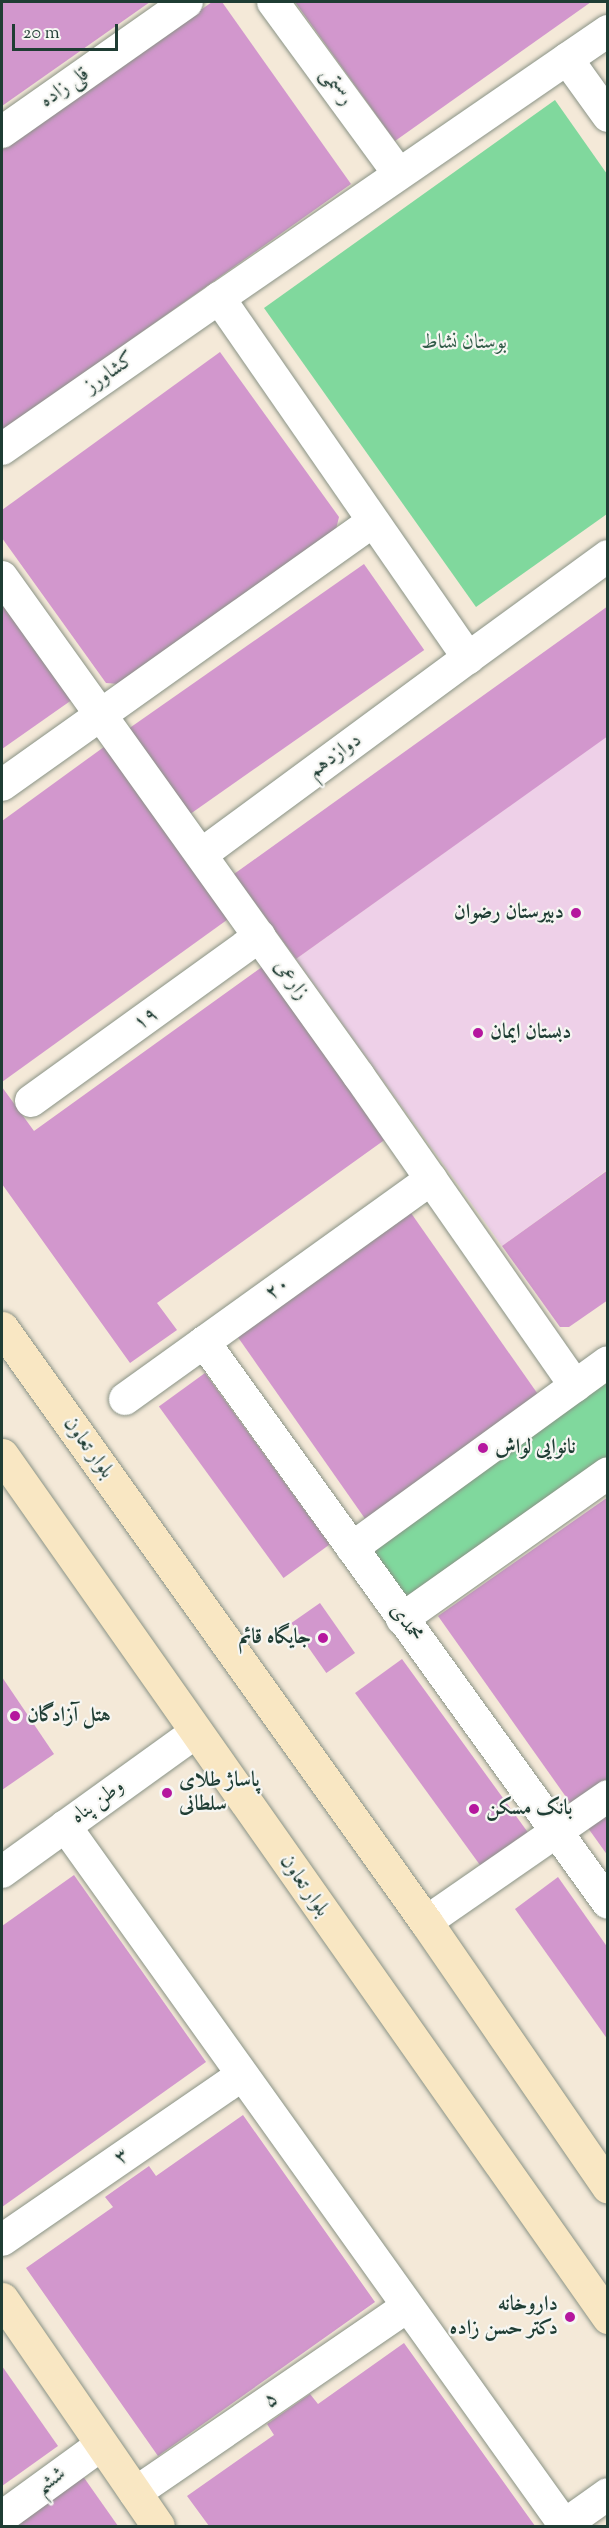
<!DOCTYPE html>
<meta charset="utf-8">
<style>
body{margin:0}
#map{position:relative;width:609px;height:2528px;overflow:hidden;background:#f4e9d8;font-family:"Sorts Mill Goudy",Amiri,serif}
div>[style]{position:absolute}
.built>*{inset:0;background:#eed0e8}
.green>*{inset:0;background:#80d89d}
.building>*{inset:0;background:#d297cd;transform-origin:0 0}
.roads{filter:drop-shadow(0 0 2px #8a9386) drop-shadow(0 0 2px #8a9386)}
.street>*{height:32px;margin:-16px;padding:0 16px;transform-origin:16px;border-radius:16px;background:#fff}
.secondary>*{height:33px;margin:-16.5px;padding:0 16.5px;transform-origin:16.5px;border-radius:16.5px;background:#f9e7c3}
.dots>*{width:16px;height:16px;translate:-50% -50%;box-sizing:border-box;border:3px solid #f6f6f2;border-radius:50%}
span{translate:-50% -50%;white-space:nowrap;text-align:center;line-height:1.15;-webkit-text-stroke:4.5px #f6f6f2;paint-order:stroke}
.street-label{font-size:21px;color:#1f3d34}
.park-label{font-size:21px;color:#325c49}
.poi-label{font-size:21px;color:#1f3d34;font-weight:700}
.right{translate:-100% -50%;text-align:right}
.left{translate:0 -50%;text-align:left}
.frame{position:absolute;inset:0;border:3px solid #1f3d34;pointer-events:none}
.scale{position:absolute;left:12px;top:24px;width:106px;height:27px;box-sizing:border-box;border:3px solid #1f3d34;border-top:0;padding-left:8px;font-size:18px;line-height:21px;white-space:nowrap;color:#1f3d34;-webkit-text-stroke:4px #f6f6f2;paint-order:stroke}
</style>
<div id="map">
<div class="built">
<i style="clip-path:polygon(607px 736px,607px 1170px,502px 1246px,296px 959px)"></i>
</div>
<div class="green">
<i style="clip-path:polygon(555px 100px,607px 174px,607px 514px,476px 607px,264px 308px)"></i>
<i style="clip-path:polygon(607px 1373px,607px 1465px,409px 1607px,366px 1546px)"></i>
</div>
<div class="building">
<i style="clip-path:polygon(2px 2px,150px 2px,2px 106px)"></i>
<i style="clip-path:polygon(212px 2px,222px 2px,351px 184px,2px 431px,2px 150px)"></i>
<i style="clip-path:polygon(295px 2px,591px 2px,395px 141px)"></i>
<i style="clip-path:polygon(220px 352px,339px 517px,336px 529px,119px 684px,106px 683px,2px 538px,2px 510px)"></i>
<i style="left:364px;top:564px;width:105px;height:287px;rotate:55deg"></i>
<i style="clip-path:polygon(2px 593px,76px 697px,2px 749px)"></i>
<i style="clip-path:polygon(608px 606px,608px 736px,296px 959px,234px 874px)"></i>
<i style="clip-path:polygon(108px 744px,231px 917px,2px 1082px,2px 821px)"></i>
<i style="clip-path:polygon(266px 964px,390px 1136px,157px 1303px,177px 1330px,130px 1363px,2px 1184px,2px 1087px,34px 1131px)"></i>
<i style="clip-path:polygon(608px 1170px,608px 1300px,569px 1327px,560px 1327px,502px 1246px)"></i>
<i style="left:411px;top:1213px;width:229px;height:213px;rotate:55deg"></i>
<i style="left:205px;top:1373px;width:212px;height:57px;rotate:54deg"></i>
<i style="clip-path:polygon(608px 1497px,608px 1778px,571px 1804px,438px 1616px)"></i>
<i style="left:320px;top:1603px;width:61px;height:35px;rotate:55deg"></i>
<i style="left:402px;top:1659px;width:223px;height:58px;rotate:54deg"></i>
<i style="clip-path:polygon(2px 1677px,54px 1754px,2px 1790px)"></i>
<i style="clip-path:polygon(608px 1815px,608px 1856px,588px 1828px)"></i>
<i style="clip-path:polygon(74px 1875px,206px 2062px,2px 2207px,2px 1926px)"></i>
<i style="clip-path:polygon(558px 1877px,608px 1948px,608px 2040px,515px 1909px)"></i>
<i style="clip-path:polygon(243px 2115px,375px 2302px,158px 2456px,26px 2268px,113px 2207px,105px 2197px,149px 2166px,156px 2176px)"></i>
<i style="clip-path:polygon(404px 2343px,535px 2526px,209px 2526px,187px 2496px,274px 2435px,267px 2424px,310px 2394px,318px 2404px)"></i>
<i style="clip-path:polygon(2px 2366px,58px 2446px,2px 2486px)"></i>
<i style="clip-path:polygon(80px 2472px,118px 2526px,3px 2526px)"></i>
</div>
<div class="roads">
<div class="street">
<i style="left:273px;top:2px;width:212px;rotate:53.8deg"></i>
<i style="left:567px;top:59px;width:50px;rotate:-34.3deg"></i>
<i style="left:608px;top:116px;width:70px;rotate:-125.7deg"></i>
<i style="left:567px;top:59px;width:422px;rotate:145.5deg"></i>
<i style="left:219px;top:298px;width:438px;rotate:55.3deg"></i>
<i style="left:468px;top:658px;width:173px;rotate:-36.1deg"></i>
<i style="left:2px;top:132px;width:226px;rotate:-35.1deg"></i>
<i style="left:2px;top:449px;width:264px;rotate:-34.8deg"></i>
<i style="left:2px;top:577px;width:614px;rotate:54.42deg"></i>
<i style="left:359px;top:1076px;width:378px;rotate:55.1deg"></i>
<i style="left:2px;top:785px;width:455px;rotate:-35.4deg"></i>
<i style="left:202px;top:854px;width:330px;rotate:-36.4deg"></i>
<i style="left:31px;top:1101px;width:282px;rotate:-35.8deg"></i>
<i style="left:204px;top:1342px;width:691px;rotate:54.24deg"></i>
<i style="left:125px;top:1399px;width:377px;rotate:-35.7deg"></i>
<i style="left:352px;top:1548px;width:316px;rotate:-36deg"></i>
<i style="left:402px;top:1619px;width:252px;rotate:-35.3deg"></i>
<i style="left:65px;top:1826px;width:860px;rotate:54.46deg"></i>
<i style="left:2px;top:1872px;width:238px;rotate:-35.8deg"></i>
<i style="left:426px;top:1922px;width:221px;rotate:-34.7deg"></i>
<i style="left:2px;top:2240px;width:291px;rotate:-34.5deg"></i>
<i style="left:135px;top:2493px;width:330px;rotate:-34.4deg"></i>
<i style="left:2px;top:2517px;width:122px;rotate:-36deg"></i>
<i style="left:563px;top:2526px;width:55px;rotate:-35.4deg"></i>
</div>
<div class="secondary">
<i style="left:2px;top:1328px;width:730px;rotate:54.48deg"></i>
<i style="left:426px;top:1922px;width:321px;rotate:55.5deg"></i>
<i style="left:2px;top:1455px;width:1054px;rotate:54.89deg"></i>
<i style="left:2px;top:2299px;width:275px;rotate:55.5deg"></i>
</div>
</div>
<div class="dots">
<i style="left:576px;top:913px;background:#b5179e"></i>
<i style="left:478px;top:1033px;background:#b5179e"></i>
<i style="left:483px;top:1448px;background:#b5179e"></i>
<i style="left:323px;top:1638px;background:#b5179e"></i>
<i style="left:15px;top:1716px;background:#b5179e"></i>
<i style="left:167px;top:1793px;background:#b5179e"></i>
<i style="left:474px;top:1809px;background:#b5179e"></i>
<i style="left:570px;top:2317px;background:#b5179e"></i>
</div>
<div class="street-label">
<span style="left:336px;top:87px;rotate:54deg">رستمی</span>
<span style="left:65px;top:88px;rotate:-35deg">قلی زاده</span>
<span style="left:110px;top:373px;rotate:-35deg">کشاورز</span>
<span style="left:335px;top:756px;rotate:-36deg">دوازدهم</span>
<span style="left:291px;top:980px;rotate:55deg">زارعی</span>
<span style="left:146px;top:1019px;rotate:-36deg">۱۹</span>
<span style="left:278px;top:1289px;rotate:-36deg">۲۰</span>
<span style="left:88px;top:1448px;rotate:54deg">بلوار تعاون</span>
<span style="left:406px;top:1623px;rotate:54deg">محمدی</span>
<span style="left:98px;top:1802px;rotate:-36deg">وطن پناه</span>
<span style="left:304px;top:1886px;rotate:55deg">بلوار تعاون</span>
<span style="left:122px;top:2157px;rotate:-35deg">۳</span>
<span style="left:271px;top:2400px;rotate:-34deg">۵</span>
<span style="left:51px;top:2481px;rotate:-36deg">ششم</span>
</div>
<div class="park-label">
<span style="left:464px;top:343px">بوستان نشاط</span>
</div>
<div class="poi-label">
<span class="right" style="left:564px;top:913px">دبیرستان رضوان</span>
<span class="left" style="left:490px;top:1033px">دبستان ایمان</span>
<span class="left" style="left:495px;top:1448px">نانوایی لواش</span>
<span class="right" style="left:311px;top:1638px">جایگاه قائم</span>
<span class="left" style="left:27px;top:1716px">هتل آزادگان</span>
<span class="left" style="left:179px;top:1793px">پاساژ طلای<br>سلطانی</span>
<span class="left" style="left:486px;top:1809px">بانک مسکن</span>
<span class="right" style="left:558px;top:2317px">داروخانه<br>دکتر حسن زاده</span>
</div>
<div class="frame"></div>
<div class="scale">20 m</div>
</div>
